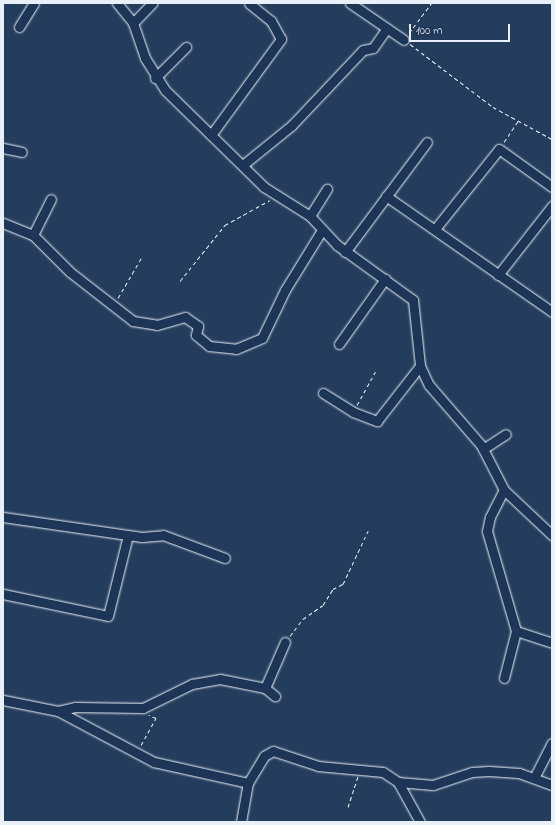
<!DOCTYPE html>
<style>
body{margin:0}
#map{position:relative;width:555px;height:825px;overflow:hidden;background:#253d5d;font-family:"Indie Flower",sans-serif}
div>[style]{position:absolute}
.path>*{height:1px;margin-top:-0.5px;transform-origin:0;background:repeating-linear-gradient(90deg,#e8f1f8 0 4px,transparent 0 7px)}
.roads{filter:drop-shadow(0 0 1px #e8f1f8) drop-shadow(0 0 1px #e8f1f8)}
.minor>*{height:9px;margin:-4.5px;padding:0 4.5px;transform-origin:4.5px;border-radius:4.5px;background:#1d3557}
span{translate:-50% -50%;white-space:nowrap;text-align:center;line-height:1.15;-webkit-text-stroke:4px #1d3557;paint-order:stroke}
.frame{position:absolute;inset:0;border:4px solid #e8f1f8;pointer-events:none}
.scale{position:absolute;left:409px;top:24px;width:101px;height:18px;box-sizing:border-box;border:2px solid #e8f1f8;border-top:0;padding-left:5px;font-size:12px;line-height:14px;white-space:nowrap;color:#e8f1f8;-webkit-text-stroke:3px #1d3557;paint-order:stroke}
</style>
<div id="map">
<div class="path">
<i style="left:409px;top:33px;width:38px;rotate:-53deg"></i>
<i style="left:410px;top:44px;width:104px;rotate:37.2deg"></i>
<i style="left:493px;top:107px;width:67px;rotate:28.5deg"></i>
<i style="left:504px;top:142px;width:25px;rotate:-56deg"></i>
<i style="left:180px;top:281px;width:72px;rotate:-51.2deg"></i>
<i style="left:225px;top:225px;width:51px;rotate:-29.1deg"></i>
<i style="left:118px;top:298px;width:48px;rotate:-59.7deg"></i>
<i style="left:357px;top:405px;width:38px;rotate:-61deg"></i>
<i style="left:290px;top:636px;width:21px;rotate:-53deg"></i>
<i style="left:303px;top:619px;width:24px;rotate:-35deg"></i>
<i style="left:323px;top:605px;width:19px;rotate:-58deg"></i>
<i style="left:333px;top:589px;width:11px;rotate:-27deg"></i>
<i style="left:343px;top:584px;width:59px;rotate:-64.7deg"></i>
<i style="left:141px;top:745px;width:31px;rotate:-61deg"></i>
<i style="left:156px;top:718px;width:8px;rotate:-157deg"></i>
<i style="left:348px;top:807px;width:32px;rotate:-72deg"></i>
</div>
<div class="roads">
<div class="minor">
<i style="left:117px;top:3px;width:26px;rotate:51deg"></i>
<i style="left:133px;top:23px;width:37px;rotate:71deg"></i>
<i style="left:145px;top:58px;width:38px;rotate:58deg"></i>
<i style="left:165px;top:90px;width:139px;rotate:44.4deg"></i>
<i style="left:264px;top:187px;width:54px;rotate:32.2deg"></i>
<i style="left:310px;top:216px;width:40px;rotate:47deg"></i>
<i style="left:337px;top:245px;width:94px;rotate:35.9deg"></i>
<i style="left:413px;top:300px;width:66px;rotate:83.9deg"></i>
<i style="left:420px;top:366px;width:21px;rotate:65deg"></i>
<i style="left:429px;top:385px;width:79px;rotate:49.1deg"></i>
<i style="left:481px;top:445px;width:51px;rotate:62.9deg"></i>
<i style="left:504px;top:490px;width:66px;rotate:43.2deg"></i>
<i style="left:350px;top:3px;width:65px;rotate:34.4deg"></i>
<i style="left:133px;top:23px;width:28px;rotate:-46deg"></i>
<i style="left:19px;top:27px;width:28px;rotate:-58deg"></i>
<i style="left:155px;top:78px;width:44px;rotate:-45deg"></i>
<i style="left:211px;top:135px;width:119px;rotate:-53.9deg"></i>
<i style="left:281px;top:39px;width:21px;rotate:-119deg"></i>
<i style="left:271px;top:21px;width:28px;rotate:-141deg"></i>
<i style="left:3px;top:148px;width:19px;rotate:12deg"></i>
<i style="left:244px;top:164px;width:62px;rotate:-39.1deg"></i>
<i style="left:292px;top:125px;width:103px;rotate:-46.6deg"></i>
<i style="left:363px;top:50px;width:10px;rotate:-11deg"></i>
<i style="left:373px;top:48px;width:24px;rotate:-55deg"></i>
<i style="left:386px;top:196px;width:203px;rotate:34.9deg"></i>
<i style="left:310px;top:216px;width:32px;rotate:-58deg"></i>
<i style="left:3px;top:223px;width:32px;rotate:22deg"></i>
<i style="left:33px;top:235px;width:52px;rotate:45deg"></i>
<i style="left:70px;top:272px;width:80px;rotate:37.9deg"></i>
<i style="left:133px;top:321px;width:24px;rotate:9deg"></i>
<i style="left:157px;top:325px;width:29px;rotate:-16deg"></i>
<i style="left:185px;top:317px;width:16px;rotate:35deg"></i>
<i style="left:198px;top:326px;width:9px;rotate:103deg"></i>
<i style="left:196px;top:335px;width:17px;rotate:40deg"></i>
<i style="left:209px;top:346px;width:27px;rotate:6deg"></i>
<i style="left:236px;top:349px;width:28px;rotate:-23deg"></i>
<i style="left:262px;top:338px;width:53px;rotate:-64.4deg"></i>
<i style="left:285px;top:290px;width:70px;rotate:-58.3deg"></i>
<i style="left:435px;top:229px;width:102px;rotate:-51.3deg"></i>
<i style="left:499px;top:149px;width:65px;rotate:35.6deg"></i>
<i style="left:33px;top:235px;width:40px;rotate:-63.4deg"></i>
<i style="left:345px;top:252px;width:137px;rotate:-53.3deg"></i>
<i style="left:498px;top:275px;width:88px;rotate:-52deg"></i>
<i style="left:339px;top:344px;width:80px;rotate:-54.7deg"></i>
<i style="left:323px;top:393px;width:36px;rotate:32deg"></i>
<i style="left:353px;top:412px;width:26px;rotate:21deg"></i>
<i style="left:377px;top:421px;width:70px;rotate:-52deg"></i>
<i style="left:483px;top:449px;width:27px;rotate:-33deg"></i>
<i style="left:3px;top:517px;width:140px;rotate:8.2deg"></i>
<i style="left:142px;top:537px;width:21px;rotate:-5deg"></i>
<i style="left:163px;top:535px;width:66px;rotate:20.4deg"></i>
<i style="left:3px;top:594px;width:107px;rotate:11.8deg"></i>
<i style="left:108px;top:616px;width:83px;rotate:-76.1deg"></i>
<i style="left:516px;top:631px;width:38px;rotate:18deg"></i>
<i style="left:504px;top:678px;width:49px;rotate:-75.7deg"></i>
<i style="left:516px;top:631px;width:104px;rotate:-106.2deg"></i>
<i style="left:487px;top:531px;width:14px;rotate:-78deg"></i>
<i style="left:490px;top:517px;width:30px;rotate:-63deg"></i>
<i style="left:265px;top:688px;width:50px;rotate:-66.5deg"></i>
<i style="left:3px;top:700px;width:56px;rotate:11.3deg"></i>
<i style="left:58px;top:711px;width:109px;rotate:28deg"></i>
<i style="left:154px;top:762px;width:96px;rotate:12.6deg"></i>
<i style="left:58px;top:711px;width:17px;rotate:-13deg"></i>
<i style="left:75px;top:707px;width:68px;rotate:0.8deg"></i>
<i style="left:143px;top:708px;width:55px;rotate:-26.1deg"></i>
<i style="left:192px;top:684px;width:28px;rotate:-10deg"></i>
<i style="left:220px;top:679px;width:46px;rotate:11.3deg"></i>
<i style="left:265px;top:688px;width:13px;rotate:39deg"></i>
<i style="left:534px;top:778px;width:39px;rotate:-63deg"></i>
<i style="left:398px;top:782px;width:35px;rotate:5deg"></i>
<i style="left:433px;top:785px;width:41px;rotate:-18.4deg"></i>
<i style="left:472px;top:772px;width:17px;rotate:-3deg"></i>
<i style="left:489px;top:771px;width:30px;rotate:4deg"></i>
<i style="left:519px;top:773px;width:35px;rotate:20deg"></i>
<i style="left:241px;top:822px;width:40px;rotate:-80deg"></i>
<i style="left:248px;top:783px;width:31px;rotate:-59deg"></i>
<i style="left:264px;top:756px;width:10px;rotate:-29deg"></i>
<i style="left:273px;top:751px;width:47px;rotate:18.4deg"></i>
<i style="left:318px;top:766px;width:65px;rotate:5.3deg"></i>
<i style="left:383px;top:772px;width:18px;rotate:34deg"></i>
<i style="left:398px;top:782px;width:46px;rotate:61.2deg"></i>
</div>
</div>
<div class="frame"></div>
<div class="scale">100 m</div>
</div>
